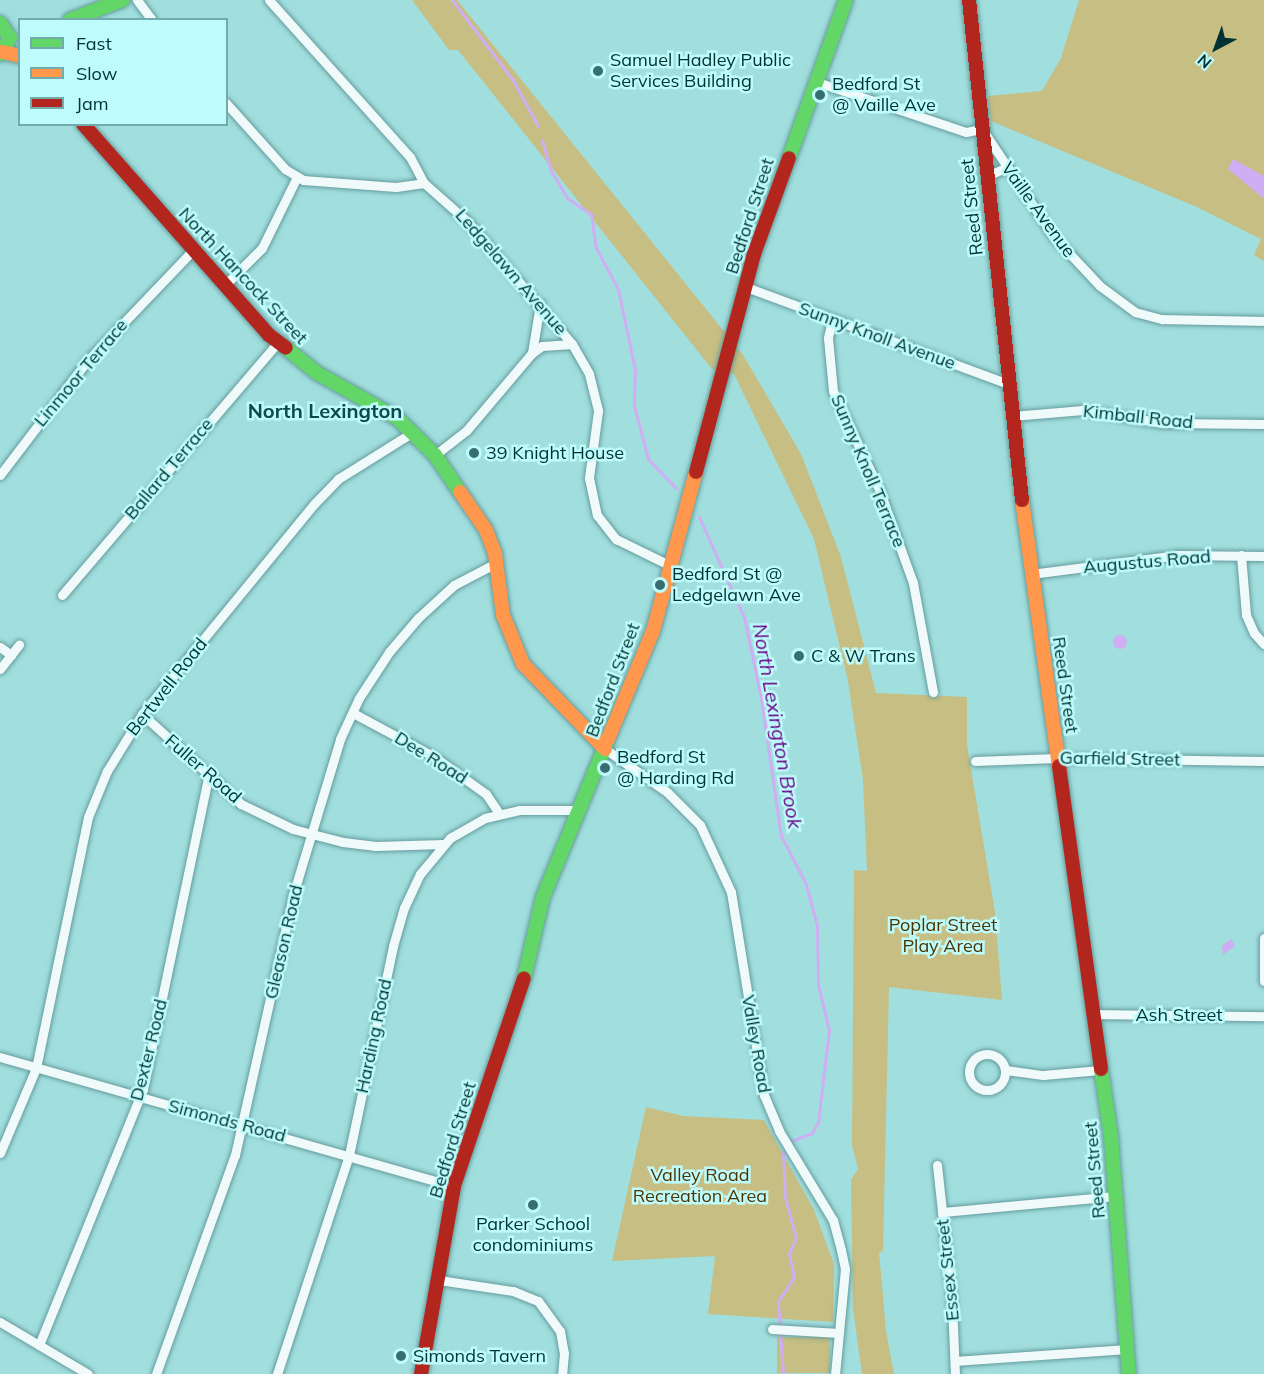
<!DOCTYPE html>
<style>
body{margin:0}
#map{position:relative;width:1264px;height:1374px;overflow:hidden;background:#a1dede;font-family:Mulish,sans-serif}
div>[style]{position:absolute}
.green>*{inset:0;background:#c6be82;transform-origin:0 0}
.water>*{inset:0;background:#cfaef4}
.round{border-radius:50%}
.stream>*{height:3px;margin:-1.5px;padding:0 1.5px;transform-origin:1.5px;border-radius:1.5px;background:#cfaef4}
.roads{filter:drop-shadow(0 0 2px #669c9d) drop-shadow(0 0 2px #669c9d)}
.street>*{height:9px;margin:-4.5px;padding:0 4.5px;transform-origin:4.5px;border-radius:4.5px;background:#f1fafa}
.street>.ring{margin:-4.5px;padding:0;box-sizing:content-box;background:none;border:9px solid #f1fafa;border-radius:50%}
.fast>*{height:14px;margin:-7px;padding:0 7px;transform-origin:7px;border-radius:7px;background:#63d668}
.slow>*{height:14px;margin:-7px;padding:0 7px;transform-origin:7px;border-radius:7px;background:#ff974d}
.jam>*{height:14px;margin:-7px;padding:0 7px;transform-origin:7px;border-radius:7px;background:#b3261e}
.dots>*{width:16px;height:16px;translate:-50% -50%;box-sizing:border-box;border:3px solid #befbfb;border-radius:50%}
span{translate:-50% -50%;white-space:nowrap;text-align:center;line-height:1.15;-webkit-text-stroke:5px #befbfb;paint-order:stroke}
.poi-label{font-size:18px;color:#003233}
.left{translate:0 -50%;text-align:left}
.street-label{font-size:18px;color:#003233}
.park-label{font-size:18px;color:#503400}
.neighbourhood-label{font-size:20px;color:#0a4c4d;font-weight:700}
.water-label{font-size:20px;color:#6a0686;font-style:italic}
.legend{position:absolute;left:18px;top:18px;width:210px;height:108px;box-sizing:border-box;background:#befbfb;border:2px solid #72abab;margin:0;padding:8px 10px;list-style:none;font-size:18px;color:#003233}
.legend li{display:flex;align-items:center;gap:12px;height:30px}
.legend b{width:30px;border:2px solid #72abab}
.north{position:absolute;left:1186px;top:18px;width:60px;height:60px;-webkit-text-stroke:4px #befbfb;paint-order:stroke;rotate:221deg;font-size:16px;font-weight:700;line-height:24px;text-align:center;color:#003233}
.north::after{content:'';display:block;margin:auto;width:21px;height:27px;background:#003233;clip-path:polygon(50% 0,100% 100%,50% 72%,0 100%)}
</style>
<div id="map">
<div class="green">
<i style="clip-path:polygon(412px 0,457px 0,743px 355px,801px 454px,841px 557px,876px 693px,967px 697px,967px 745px,995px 912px,1002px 1000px,889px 987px,883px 1251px,879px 1252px,886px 1331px,894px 1374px,862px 1374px,853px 1309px,851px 1180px,858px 1169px,852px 1145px,854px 870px,867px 871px,863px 780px,848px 681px,814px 539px,734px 374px,712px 369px,458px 50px,449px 50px)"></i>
<i style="clip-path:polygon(1079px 0,1264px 0,1264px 261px,1254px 255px,1261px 239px,1197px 207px,991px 121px,988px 96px,1042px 91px,1061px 58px)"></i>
<i style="clip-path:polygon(646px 1107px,683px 1116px,764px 1120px,814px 1210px,834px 1264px,833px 1322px,708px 1314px,715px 1256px,612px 1261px)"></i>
<i style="left:777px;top:1337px;width:53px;height:36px"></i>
</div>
<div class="water">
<i style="clip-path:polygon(1233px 159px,1264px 176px,1264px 199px,1228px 169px)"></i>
<i class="round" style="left:1113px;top:635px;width:14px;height:14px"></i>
<i style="clip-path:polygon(1231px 939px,1235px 946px,1223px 955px,1222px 946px)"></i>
</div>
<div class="stream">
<i style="left:452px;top:0;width:101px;rotate:52.7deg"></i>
<i style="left:513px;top:80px;width:52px;rotate:61.5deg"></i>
<i style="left:542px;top:140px;width:32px;rotate:74deg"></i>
<i style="left:551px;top:171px;width:31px;rotate:59deg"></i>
<i style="left:567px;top:198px;width:29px;rotate:34deg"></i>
<i style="left:591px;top:214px;width:34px;rotate:82deg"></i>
<i style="left:596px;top:248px;width:47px;rotate:61.8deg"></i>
<i style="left:618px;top:289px;width:83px;rotate:78.1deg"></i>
<i style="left:635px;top:370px;width:35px;rotate:92deg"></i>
<i style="left:634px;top:405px;width:56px;rotate:75.5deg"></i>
<i style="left:648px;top:459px;width:40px;rotate:46deg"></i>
<i style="left:699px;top:517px;width:110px;rotate:65.8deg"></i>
<i style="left:744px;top:617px;width:83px;rotate:78.1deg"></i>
<i style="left:761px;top:698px;width:139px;rotate:81.8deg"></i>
<i style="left:781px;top:836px;width:54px;rotate:62.5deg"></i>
<i style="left:806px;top:884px;width:43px;rotate:75.3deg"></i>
<i style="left:817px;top:926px;width:59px;rotate:89deg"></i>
<i style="left:818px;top:985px;width:46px;rotate:76.3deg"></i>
<i style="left:829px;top:1030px;width:93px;rotate:96.8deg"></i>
<i style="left:818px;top:1122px;width:13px;rotate:119deg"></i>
<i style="left:812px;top:1133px;width:22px;rotate:159deg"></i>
<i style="left:783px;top:1152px;width:45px;rotate:87.5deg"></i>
<i style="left:785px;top:1197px;width:42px;rotate:75deg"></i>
<i style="left:796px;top:1238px;width:17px;rotate:114deg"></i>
<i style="left:789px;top:1254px;width:24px;rotate:78deg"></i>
<i style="left:794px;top:1277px;width:30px;rotate:123deg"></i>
<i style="left:778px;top:1302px;width:72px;rotate:86deg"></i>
</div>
<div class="roads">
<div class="street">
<i style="left:137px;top:0;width:25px;rotate:53deg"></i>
<i style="left:269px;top:0;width:211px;rotate:48.1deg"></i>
<i style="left:410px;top:157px;width:30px;rotate:62deg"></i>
<i style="left:424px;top:183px;width:57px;rotate:41.5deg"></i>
<i style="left:467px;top:221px;width:162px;rotate:49.5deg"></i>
<i style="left:572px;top:344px;width:34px;rotate:60deg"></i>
<i style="left:589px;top:374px;width:38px;rotate:76deg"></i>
<i style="left:598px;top:411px;width:68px;rotate:97.7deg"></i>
<i style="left:589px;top:478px;width:38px;rotate:78deg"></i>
<i style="left:597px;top:515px;width:31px;rotate:52deg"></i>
<i style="left:616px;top:539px;width:61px;rotate:26.1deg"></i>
<i style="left:817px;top:82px;width:157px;rotate:18.6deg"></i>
<i style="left:966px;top:132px;width:16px;rotate:-11deg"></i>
<i style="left:982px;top:129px;width:130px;rotate:56.3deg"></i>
<i style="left:1054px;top:237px;width:67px;rotate:46.8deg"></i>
<i style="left:1100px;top:286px;width:44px;rotate:36.6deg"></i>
<i style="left:1135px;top:312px;width:28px;rotate:15deg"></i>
<i style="left:1162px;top:319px;width:102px;rotate:1.1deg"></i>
<i style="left:226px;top:103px;width:89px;rotate:48.2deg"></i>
<i style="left:285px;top:169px;width:21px;rotate:31deg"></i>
<i style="left:303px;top:180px;width:93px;rotate:4.3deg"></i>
<i style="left:396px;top:187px;width:28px;rotate:-8deg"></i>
<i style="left:987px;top:176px;width:22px;rotate:-24deg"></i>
<i style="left:225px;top:285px;width:52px;rotate:-45deg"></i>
<i style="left:262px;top:248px;width:79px;rotate:-63.8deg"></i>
<i style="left:746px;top:287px;width:279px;rotate:20.3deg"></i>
<i style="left:832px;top:320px;width:18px;rotate:103deg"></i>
<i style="left:828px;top:338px;width:53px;rotate:84.6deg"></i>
<i style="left:833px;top:391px;width:108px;rotate:64.9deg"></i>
<i style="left:879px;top:489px;width:100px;rotate:70.1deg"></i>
<i style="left:913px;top:583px;width:111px;rotate:79.6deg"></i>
<i style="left:532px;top:353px;width:50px;rotate:-80.7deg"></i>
<i style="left:1012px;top:416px;width:71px;rotate:-4.8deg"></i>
<i style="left:1083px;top:410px;width:81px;rotate:9.2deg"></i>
<i style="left:1163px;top:423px;width:101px;rotate:0.6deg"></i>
<i style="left:435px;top:455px;width:39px;rotate:-38deg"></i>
<i style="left:466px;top:431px;width:102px;rotate:-49.8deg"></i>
<i style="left:532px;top:353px;width:12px;rotate:-35deg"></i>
<i style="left:542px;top:346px;width:30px;rotate:-4deg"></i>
<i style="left:0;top:475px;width:143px;rotate:-52.7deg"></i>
<i style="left:87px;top:361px;width:153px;rotate:-46.3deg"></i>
<i style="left:1241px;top:555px;width:60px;rotate:85.2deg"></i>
<i style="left:1246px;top:615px;width:20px;rotate:66deg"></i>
<i style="left:1254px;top:633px;width:15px;rotate:48deg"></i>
<i style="left:1031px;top:574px;width:148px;rotate:-7.4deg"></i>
<i style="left:1178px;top:555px;width:86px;rotate:0.7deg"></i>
<i style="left:62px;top:595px;width:331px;rotate:-49.5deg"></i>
<i style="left:0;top:647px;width:14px;rotate:36deg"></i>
<i style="left:0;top:669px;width:31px;rotate:-52deg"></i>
<i style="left:353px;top:713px;width:91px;rotate:28.3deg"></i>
<i style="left:433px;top:756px;width:65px;rotate:35.6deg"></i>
<i style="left:486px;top:794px;width:23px;rotate:56deg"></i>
<i style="left:142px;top:714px;width:134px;rotate:42.3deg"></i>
<i style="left:241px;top:804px;width:58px;rotate:25.7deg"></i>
<i style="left:293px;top:829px;width:52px;rotate:14.6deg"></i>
<i style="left:343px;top:842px;width:33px;rotate:7deg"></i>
<i style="left:376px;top:846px;width:68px;rotate:-1.7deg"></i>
<i style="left:605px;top:749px;width:75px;rotate:34.7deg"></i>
<i style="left:667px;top:792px;width:47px;rotate:45deg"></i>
<i style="left:700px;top:825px;width:74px;rotate:65.2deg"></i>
<i style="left:731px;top:892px;width:206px;rotate:80.8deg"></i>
<i style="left:764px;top:1095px;width:39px;rotate:67deg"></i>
<i style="left:779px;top:1131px;width:104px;rotate:58.8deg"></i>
<i style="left:833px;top:1220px;width:31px;rotate:75deg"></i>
<i style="left:841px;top:1250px;width:19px;rotate:78deg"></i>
<i style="left:845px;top:1269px;width:105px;rotate:95.4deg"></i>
<i style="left:975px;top:761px;width:81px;rotate:-2.1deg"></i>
<i style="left:1056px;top:758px;width:208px;rotate:0.8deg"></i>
<i style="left:1264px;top:938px;width:43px;rotate:90deg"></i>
<i style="left:1094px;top:1014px;width:170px;rotate:0.7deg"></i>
<i class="ring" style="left:969px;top:1054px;width:27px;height:27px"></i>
<i style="left:0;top:1057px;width:472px;rotate:15.9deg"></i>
<i style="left:1006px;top:1070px;width:37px;rotate:8deg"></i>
<i style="left:1043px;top:1075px;width:57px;rotate:-5deg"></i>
<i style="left:0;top:1153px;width:92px;rotate:-67deg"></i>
<i style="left:36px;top:1068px;width:256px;rotate:-78.3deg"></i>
<i style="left:88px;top:817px;width:50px;rotate:-67.6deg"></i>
<i style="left:107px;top:771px;width:67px;rotate:-58.4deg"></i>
<i style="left:142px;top:714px;width:271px;rotate:-50.7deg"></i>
<i style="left:314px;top:504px;width:35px;rotate:-46deg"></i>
<i style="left:338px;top:479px;width:89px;rotate:-32.1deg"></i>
<i style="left:937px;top:1165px;width:139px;rotate:83.8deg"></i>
<i style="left:952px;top:1303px;width:71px;rotate:87.6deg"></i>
<i style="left:942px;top:1212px;width:175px;rotate:-5.3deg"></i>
<i style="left:439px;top:1280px;width:75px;rotate:8.5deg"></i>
<i style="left:513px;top:1291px;width:27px;rotate:22deg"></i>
<i style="left:538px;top:1301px;width:37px;rotate:54deg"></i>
<i style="left:560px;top:1331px;width:22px;rotate:80deg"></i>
<i style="left:564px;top:1353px;width:21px;rotate:95deg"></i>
<i style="left:0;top:1322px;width:102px;rotate:30.6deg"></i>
<i style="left:772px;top:1329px;width:67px;rotate:3.4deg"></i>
<i style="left:39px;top:1345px;width:276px;rotate:-67.9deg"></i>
<i style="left:143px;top:1089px;width:318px;rotate:-78.2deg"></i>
<i style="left:955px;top:1361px;width:172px;rotate:-4deg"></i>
<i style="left:156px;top:1374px;width:233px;rotate:-70.2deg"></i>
<i style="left:235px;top:1155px;width:266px;rotate:-77.4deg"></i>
<i style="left:293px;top:895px;width:163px;rotate:-73.2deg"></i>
<i style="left:340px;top:739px;width:45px;rotate:-65.1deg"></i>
<i style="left:359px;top:698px;width:55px;rotate:-56.9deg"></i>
<i style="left:389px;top:652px;width:45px;rotate:-49.5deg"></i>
<i style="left:418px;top:618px;width:49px;rotate:-42.5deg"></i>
<i style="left:454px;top:585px;width:47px;rotate:-27.6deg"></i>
<i style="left:277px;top:1374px;width:231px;rotate:-71.8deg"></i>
<i style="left:349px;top:1155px;width:214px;rotate:-78.1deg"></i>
<i style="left:393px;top:946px;width:40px;rotate:-74deg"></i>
<i style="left:404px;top:908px;width:38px;rotate:-65deg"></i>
<i style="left:420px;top:874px;width:47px;rotate:-50.2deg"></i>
<i style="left:450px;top:838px;width:40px;rotate:-29.7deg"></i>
<i style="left:485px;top:818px;width:35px;rotate:-13deg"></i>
<i style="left:519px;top:810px;width:60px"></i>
</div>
<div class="fast">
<i style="left:70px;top:20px;width:56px;rotate:-21deg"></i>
<i style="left:0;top:23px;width:18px;rotate:56deg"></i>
<i style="left:10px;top:38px;width:19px;rotate:122deg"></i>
<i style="left:789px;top:158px;width:168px;rotate:-70.2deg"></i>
<i style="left:286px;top:348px;width:40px;rotate:39deg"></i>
<i style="left:317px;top:373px;width:92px;rotate:29.4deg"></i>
<i style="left:397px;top:418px;width:53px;rotate:44.2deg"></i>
<i style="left:435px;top:455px;width:45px;rotate:56deg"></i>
<i style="left:524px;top:978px;width:83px;rotate:-76.8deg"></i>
<i style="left:543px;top:897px;width:171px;rotate:-67.6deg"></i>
<i style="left:1101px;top:1069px;width:69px;rotate:81.6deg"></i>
<i style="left:1111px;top:1137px;width:238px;rotate:85.7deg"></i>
</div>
<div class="slow">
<i style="left:3px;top:52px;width:17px;rotate:13deg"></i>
<i style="left:460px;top:492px;width:46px;rotate:55.6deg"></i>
<i style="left:486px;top:530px;width:26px;rotate:69deg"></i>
<i style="left:495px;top:554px;width:62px;rotate:82.5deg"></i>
<i style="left:503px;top:615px;width:53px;rotate:67.8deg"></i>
<i style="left:523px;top:664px;width:118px;rotate:46deg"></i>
<i style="left:1022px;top:500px;width:269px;rotate:82.1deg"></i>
<i style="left:608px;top:739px;width:117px;rotate:-67.4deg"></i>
<i style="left:653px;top:631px;width:165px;rotate:-74.9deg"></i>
</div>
<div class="jam">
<i style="left:969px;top:0;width:503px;rotate:83.95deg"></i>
<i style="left:83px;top:124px;width:281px;rotate:48.6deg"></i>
<i style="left:269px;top:335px;width:21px;rotate:37deg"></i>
<i style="left:696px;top:472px;width:226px;rotate:-75.1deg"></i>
<i style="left:754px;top:254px;width:102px;rotate:-70deg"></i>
<i style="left:1059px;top:766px;width:306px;rotate:82.1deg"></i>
<i style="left:421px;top:1374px;width:191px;rotate:-80deg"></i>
<i style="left:454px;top:1186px;width:219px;rotate:-71.4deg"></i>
</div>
</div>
<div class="dots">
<i style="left:598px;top:71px;background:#386e6f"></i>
<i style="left:820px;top:95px;background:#386e6f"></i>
<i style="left:474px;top:453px;background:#386e6f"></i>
<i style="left:660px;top:585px;background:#386e6f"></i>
<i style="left:799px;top:656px;background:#386e6f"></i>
<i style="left:605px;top:768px;background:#386e6f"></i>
<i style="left:533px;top:1205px;background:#386e6f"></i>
<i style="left:401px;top:1356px;background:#386e6f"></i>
</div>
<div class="poi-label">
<span class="left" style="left:610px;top:71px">Samuel Hadley Public<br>Services Building</span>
<span class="left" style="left:832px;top:95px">Bedford St<br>@ Vaille Ave</span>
<span class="left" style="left:486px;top:453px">39 Knight House</span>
<span class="left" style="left:672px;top:585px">Bedford St @<br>Ledgelawn Ave</span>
<span class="left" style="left:811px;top:656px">C &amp; W Trans</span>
<span class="left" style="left:617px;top:768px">Bedford St<br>@ Harding Rd</span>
<span style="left:533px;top:1235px">Parker School<br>condominiums</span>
<span class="left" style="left:413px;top:1356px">Simonds Tavern</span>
</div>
<div class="street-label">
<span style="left:972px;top:207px;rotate:-96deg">Reed Street</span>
<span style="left:1038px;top:210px;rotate:54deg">Vaille Avenue</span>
<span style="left:750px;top:216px;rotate:-72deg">Bedford Street</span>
<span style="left:511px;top:272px;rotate:49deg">Ledgelawn Avenue</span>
<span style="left:243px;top:276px;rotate:47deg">North Hancock Street</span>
<span style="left:877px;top:336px;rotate:20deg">Sunny Knoll Avenue</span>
<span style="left:81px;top:373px;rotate:-50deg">Linmoor Terrace</span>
<span style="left:1138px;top:417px;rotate:6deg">Kimball Road</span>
<span style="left:169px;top:469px;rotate:-50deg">Ballard Terrace</span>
<span style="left:868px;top:471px;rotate:67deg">Sunny Knoll Terrace</span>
<span style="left:1147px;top:562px;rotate:-5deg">Augustus Road</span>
<span style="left:613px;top:680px;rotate:-69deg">Bedford Street</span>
<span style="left:1065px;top:685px;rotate:82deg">Reed Street</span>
<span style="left:167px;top:687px;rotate:-52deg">Bertwell Road</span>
<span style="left:431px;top:758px;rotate:32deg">Dee Road</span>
<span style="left:1120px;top:759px;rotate:1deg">Garfield Street</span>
<span style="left:203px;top:769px;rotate:41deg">Fuller Road</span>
<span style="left:284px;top:942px;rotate:-77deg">Gleason Road</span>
<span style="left:1179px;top:1015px">Ash Street</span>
<span style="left:374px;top:1036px;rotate:-78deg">Harding Road</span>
<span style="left:756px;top:1044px;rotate:80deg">Valley Road</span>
<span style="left:149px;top:1050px;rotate:-76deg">Dexter Road</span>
<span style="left:227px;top:1121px;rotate:15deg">Simonds Road</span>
<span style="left:453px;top:1140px;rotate:-73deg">Bedford Street</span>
<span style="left:1095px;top:1170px;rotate:-95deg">Reed Street</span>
<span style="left:948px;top:1270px;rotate:-96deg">Essex Street</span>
</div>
<div class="park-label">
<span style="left:943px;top:936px">Poplar Street<br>Play Area</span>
<span style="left:700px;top:1186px">Valley Road<br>Recreation Area</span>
</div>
<div class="neighbourhood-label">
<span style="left:325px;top:410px">North Lexington</span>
</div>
<div class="water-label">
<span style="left:778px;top:726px;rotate:80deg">North Lexington Brook</span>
</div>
<ul class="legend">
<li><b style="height:8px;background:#63d668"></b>Fast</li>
<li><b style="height:8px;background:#ff974d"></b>Slow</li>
<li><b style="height:8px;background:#b3261e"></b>Jam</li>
</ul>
<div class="north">N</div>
</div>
